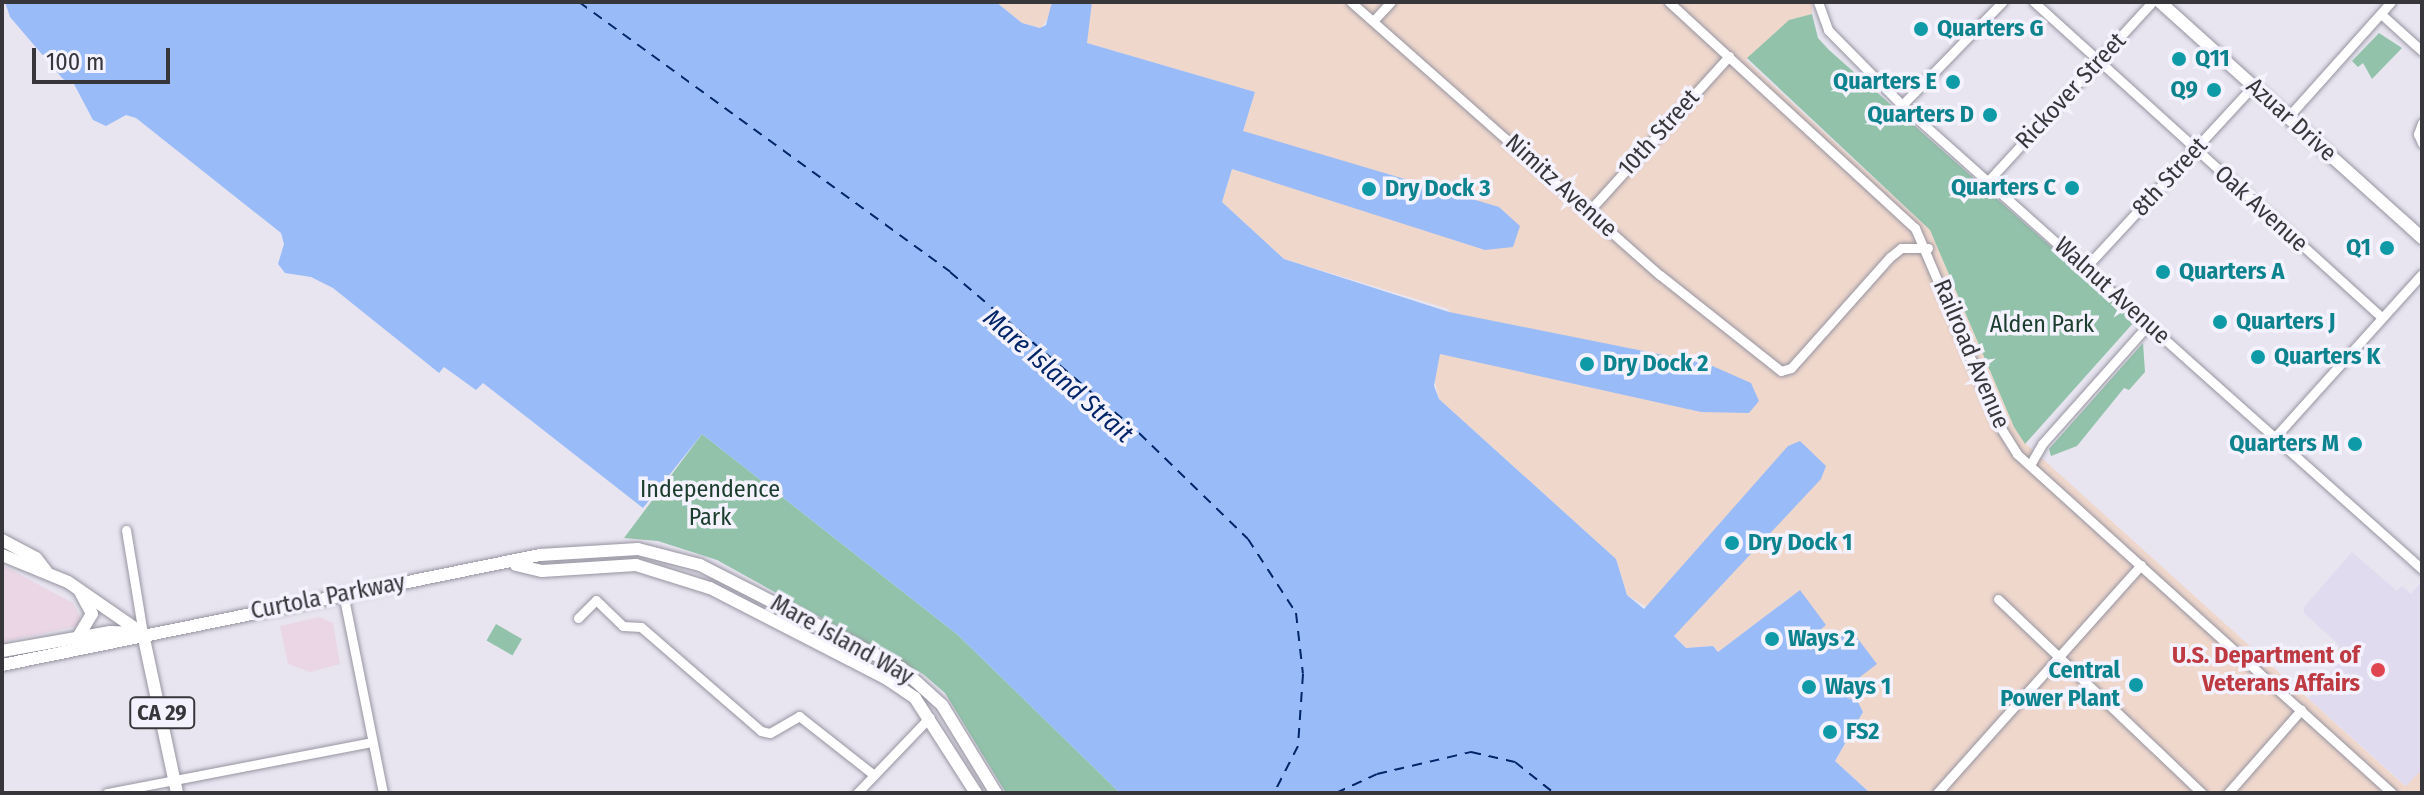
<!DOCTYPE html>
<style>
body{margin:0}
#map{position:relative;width:2424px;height:795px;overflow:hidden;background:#e8e5f1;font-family:"Fira Sans Condensed",sans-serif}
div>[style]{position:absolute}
.commercial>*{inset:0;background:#ead6e5}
.industrial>*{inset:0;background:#efd7cc}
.built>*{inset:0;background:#e0dbef}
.green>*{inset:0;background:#92c3aa;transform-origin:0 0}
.water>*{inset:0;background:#99bcf9}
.ferry>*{height:2px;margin-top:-1px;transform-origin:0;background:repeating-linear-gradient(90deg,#022569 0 10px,transparent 0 18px)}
.roads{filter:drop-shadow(0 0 2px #9794a0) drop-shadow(0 0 2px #9794a0)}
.minor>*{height:9px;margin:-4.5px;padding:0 4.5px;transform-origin:4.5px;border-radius:4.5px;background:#fff}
.major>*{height:12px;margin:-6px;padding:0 6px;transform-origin:6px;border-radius:6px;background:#fff}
.dots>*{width:22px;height:22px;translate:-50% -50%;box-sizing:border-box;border:4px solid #f5f2ff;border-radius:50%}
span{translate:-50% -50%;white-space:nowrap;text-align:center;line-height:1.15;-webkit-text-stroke:7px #f5f2ff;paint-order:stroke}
.shield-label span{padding:2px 6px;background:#f5f2ff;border:2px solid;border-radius:6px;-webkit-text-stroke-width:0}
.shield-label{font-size:22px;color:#37363b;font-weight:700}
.culture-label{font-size:24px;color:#0d838f;font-weight:700}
.left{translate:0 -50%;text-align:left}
.right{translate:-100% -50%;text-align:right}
.street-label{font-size:24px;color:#37363b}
.park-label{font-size:24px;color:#1a3d2e}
.health-label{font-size:24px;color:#be3a42;font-weight:700}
.water-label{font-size:26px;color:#022569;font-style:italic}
.frame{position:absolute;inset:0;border:4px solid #37363b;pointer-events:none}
.scale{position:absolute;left:32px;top:48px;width:138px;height:36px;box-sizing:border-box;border:4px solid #37363b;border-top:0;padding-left:10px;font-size:24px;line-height:28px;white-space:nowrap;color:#37363b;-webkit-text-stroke:6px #f5f2ff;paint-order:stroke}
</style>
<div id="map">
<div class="commercial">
<i style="clip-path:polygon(2px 565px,73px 603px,81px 618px,77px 626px,2px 642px)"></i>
<i style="clip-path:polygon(319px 617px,333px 623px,340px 664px,310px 672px,288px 664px,280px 626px)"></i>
</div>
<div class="industrial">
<i style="clip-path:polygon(996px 2px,1812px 2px,1812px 14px,1789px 20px,1746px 60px,1930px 230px,2014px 427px,2025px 443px,2405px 786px,2422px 769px,2422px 793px,1870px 793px,1835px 761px,1863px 712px,1841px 704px,1793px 595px,1718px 652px,1713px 646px,1686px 648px,1647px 607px,1627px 595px,1616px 559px,1439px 399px,1434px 377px,1449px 309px,1284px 259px,1222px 202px,1232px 169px,1241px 172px,1243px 130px,1255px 92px,1087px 43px,1087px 28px,1048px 18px,1041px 28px,1022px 23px)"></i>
</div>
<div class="built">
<i style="clip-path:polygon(2352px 552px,2397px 591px,2402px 586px,2411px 594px,2422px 581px,2422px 769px,2406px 786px,2308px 698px,2337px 665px,2339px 645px,2304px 613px,2304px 607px)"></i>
</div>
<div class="green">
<i style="clip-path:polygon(1812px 14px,1818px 38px,1829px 50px,2135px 321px,2025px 444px,2014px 427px,1930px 230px,1747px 58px,1789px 20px)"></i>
<i style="clip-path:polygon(2379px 33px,2402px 48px,2372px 79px,2363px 63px,2358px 67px,2352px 61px)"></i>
<i style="clip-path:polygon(2143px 343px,2145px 372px,2129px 390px,2124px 388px,2077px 446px,2051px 456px,2049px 449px)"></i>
<i style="clip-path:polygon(702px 434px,958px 635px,1120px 793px,1006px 793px,945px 693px,923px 674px,717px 560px,658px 541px,624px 538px)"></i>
<i style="left:496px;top:624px;width:30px;height:19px;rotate:30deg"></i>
</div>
<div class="water">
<i style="clip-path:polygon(5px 2px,996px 2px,1022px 23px,1040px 28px,1046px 25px,1052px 2px,1092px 2px,1087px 43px,1255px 92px,1243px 131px,1499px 207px,1520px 226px,1513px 247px,1485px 250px,1232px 169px,1222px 202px,1284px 259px,1449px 312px,1708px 364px,1751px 383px,1759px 401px,1749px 413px,1701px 412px,1440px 354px,1434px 386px,1439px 399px,1616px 559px,1627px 595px,1644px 609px,1788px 446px,1800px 441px,1826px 466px,1821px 479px,1674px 636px,1686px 648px,1713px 646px,1718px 652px,1800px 590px,1826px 625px,1820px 630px,1829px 643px,1849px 627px,1877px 664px,1856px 680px,1862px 689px,1848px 699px,1856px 698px,1863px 712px,1835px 761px,1870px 793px,1120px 793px,958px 635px,702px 434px,643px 508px,483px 383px,476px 390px,444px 367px,439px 373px,333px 288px,311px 277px,285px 273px,278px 264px,284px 244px,281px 233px,136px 118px,126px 115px,106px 126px,93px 120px,74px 84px,63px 79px,10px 17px)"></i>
</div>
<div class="ferry">
<i style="left:579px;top:2px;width:459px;rotate:36deg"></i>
<i style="left:950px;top:272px;width:248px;rotate:40.4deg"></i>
<i style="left:1139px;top:433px;width:152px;rotate:44.2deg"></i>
<i style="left:1248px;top:539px;width:88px;rotate:57deg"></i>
<i style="left:1296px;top:613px;width:61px;rotate:83.5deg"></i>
<i style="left:1303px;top:674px;width:72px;rotate:94deg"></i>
<i style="left:1298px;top:746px;width:53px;rotate:117.1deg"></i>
<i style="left:1336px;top:793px;width:45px;rotate:-24.9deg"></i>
<i style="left:1377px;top:774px;width:97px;rotate:-13.2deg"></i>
<i style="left:1471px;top:752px;width:45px;rotate:12.8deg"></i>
<i style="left:1515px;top:762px;width:50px;rotate:38.5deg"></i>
</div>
<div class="roads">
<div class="minor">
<i style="left:1351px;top:2px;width:412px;rotate:41.5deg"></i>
<i style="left:1660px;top:275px;width:154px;rotate:38.4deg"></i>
<i style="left:1781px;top:371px;width:10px;rotate:-17deg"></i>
<i style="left:1791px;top:368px;width:149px;rotate:-48.3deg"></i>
<i style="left:1890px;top:257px;width:14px;rotate:-39deg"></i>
<i style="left:1901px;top:248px;width:27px"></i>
<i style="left:1669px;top:2px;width:334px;rotate:42.6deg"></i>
<i style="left:1915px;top:228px;width:214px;rotate:66.9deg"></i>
<i style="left:1999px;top:425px;width:34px;rotate:58deg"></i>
<i style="left:2017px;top:454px;width:506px;rotate:42.11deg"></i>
<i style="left:1818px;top:2px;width:30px;rotate:70deg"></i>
<i style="left:1828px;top:30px;width:105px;rotate:45.4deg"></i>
<i style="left:1902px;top:105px;width:697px;rotate:41.74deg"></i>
<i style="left:2034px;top:2px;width:470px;rotate:42.2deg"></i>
<i style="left:2381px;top:14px;width:55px;rotate:42.1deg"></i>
<i style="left:1373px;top:21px;width:26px;rotate:-47deg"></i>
<i style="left:1902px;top:105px;width:144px;rotate:-45.8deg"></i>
<i style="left:2288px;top:117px;width:154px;rotate:-48.2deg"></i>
<i style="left:2422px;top:123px;width:12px;rotate:110deg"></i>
<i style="left:2418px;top:134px;width:10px;rotate:66deg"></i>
<i style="left:1989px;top:180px;width:241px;rotate:-47.5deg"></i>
<i style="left:1589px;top:211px;width:209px;rotate:-47.9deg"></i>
<i style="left:2086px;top:267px;width:246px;rotate:-47.3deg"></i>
<i style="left:2275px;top:437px;width:219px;rotate:-48deg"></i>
<i style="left:2030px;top:465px;width:24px;rotate:-60deg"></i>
<i style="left:2042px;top:444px;width:161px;rotate:-48.3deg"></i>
<i style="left:126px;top:530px;width:105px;rotate:80.7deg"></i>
<i style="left:343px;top:593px;width:204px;rotate:78.7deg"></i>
<i style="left:1998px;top:599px;width:282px;rotate:43.6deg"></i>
<i style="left:578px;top:618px;width:25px;rotate:-45deg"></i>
<i style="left:596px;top:600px;width:37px;rotate:44deg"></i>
<i style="left:623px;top:626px;width:18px;rotate:3deg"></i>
<i style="left:641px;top:627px;width:159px;rotate:40.9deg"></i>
<i style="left:761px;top:731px;width:9px;rotate:13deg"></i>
<i style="left:770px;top:733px;width:34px;rotate:-30deg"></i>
<i style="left:799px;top:716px;width:95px;rotate:38.2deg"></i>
<i style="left:107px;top:793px;width:270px;rotate:-10.9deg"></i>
<i style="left:857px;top:793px;width:105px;rotate:-46.2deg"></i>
<i style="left:1937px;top:793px;width:306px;rotate:-48.2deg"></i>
<i style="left:2228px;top:793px;width:111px;rotate:-48.7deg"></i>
</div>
<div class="major">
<i style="left:2160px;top:2px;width:353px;rotate:42deg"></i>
<i style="left:2px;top:540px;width:38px;rotate:28deg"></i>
<i style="left:36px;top:558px;width:16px;rotate:52deg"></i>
<i style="left:2px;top:555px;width:71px;rotate:22.2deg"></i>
<i style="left:68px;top:582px;width:91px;rotate:34.7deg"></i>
<i style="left:143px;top:634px;width:163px;rotate:77.9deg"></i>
<i style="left:516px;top:565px;width:27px;rotate:13deg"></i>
<i style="left:542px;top:571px;width:94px;rotate:-3.7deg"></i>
<i style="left:636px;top:565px;width:77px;rotate:17.3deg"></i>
<i style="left:710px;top:588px;width:199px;rotate:27.2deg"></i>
<i style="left:887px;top:679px;width:34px;rotate:34deg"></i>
<i style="left:915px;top:698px;width:113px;rotate:57.3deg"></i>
<i style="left:78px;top:637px;width:27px;rotate:-59deg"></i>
<i style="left:92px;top:614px;width:27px;rotate:-118deg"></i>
<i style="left:2px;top:651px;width:110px;rotate:-10deg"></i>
<i style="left:110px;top:632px;width:26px;rotate:2deg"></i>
<i style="left:2px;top:665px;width:549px;rotate:-11.56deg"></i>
<i style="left:540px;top:555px;width:98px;rotate:-3.5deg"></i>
<i style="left:638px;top:549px;width:64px;rotate:14.5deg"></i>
<i style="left:700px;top:565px;width:226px;rotate:27.1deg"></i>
<i style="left:901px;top:668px;width:55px;rotate:42.1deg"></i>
<i style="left:942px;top:705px;width:103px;rotate:58.5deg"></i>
</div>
</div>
<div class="dots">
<i style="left:1921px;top:29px;background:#0f9aa8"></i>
<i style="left:2179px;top:59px;background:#0f9aa8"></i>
<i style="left:1953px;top:82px;background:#0f9aa8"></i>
<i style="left:2214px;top:90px;background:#0f9aa8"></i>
<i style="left:1990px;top:115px;background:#0f9aa8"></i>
<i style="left:2072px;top:188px;background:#0f9aa8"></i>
<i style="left:1369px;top:189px;background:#0f9aa8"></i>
<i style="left:2387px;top:248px;background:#0f9aa8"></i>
<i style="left:2163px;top:272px;background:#0f9aa8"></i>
<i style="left:2220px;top:322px;background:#0f9aa8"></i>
<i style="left:2258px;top:357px;background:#0f9aa8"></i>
<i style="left:1587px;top:364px;background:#0f9aa8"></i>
<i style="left:2355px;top:444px;background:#0f9aa8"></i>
<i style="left:1732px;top:543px;background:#0f9aa8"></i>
<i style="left:1772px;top:639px;background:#0f9aa8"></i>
<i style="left:2378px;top:670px;background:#e0444e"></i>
<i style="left:2136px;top:685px;background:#0f9aa8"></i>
<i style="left:1809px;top:687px;background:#0f9aa8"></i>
<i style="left:1830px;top:732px;background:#0f9aa8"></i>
</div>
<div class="shield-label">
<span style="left:162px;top:713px">CA 29</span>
</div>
<div class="culture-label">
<span class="left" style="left:1937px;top:29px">Quarters G</span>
<span class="left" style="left:2195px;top:59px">Q11</span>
<span class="right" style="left:1937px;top:82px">Quarters E</span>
<span class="right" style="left:2198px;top:90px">Q9</span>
<span class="right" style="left:1974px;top:115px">Quarters D</span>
<span class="right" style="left:2056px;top:188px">Quarters C</span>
<span class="left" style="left:1385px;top:189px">Dry Dock 3</span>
<span class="right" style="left:2371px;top:248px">Q1</span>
<span class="left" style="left:2179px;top:272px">Quarters A</span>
<span class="left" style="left:2236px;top:322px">Quarters J</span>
<span class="left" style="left:2274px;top:357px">Quarters K</span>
<span class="left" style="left:1603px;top:364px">Dry Dock 2</span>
<span class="right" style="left:2339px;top:444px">Quarters M</span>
<span class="left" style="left:1748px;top:543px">Dry Dock 1</span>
<span class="left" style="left:1788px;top:639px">Ways 2</span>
<span class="right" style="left:2120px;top:685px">Central<br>Power Plant</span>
<span class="left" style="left:1825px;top:687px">Ways 1</span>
<span class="left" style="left:1846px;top:732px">FS2</span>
</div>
<div class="street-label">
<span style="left:2071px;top:91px;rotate:-47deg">Rickover Street</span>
<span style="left:2291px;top:120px;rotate:42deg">Azuar Drive</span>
<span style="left:1659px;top:133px;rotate:-48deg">10th Street</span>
<span style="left:2170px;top:177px;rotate:-47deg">8th Street</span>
<span style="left:1561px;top:186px;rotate:42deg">Nimitz Avenue</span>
<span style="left:2261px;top:209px;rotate:42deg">Oak Avenue</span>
<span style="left:2112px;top:291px;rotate:42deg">Walnut Avenue</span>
<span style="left:1971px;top:354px;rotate:67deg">Railroad Avenue</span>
<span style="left:328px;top:597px;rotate:-11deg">Curtola Parkway</span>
<span style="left:842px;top:640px;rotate:29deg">Mare Island Way</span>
</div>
<div class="park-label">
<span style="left:2042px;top:325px">Alden Park</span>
<span style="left:710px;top:504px">Independence<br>Park</span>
</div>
<div class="health-label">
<span class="right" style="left:2360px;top:670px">U.S. Department of<br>Veterans Affairs</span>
</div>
<div class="water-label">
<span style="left:1058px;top:376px;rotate:41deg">Mare Island Strait</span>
</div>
<div class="frame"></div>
<div class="scale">100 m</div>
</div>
